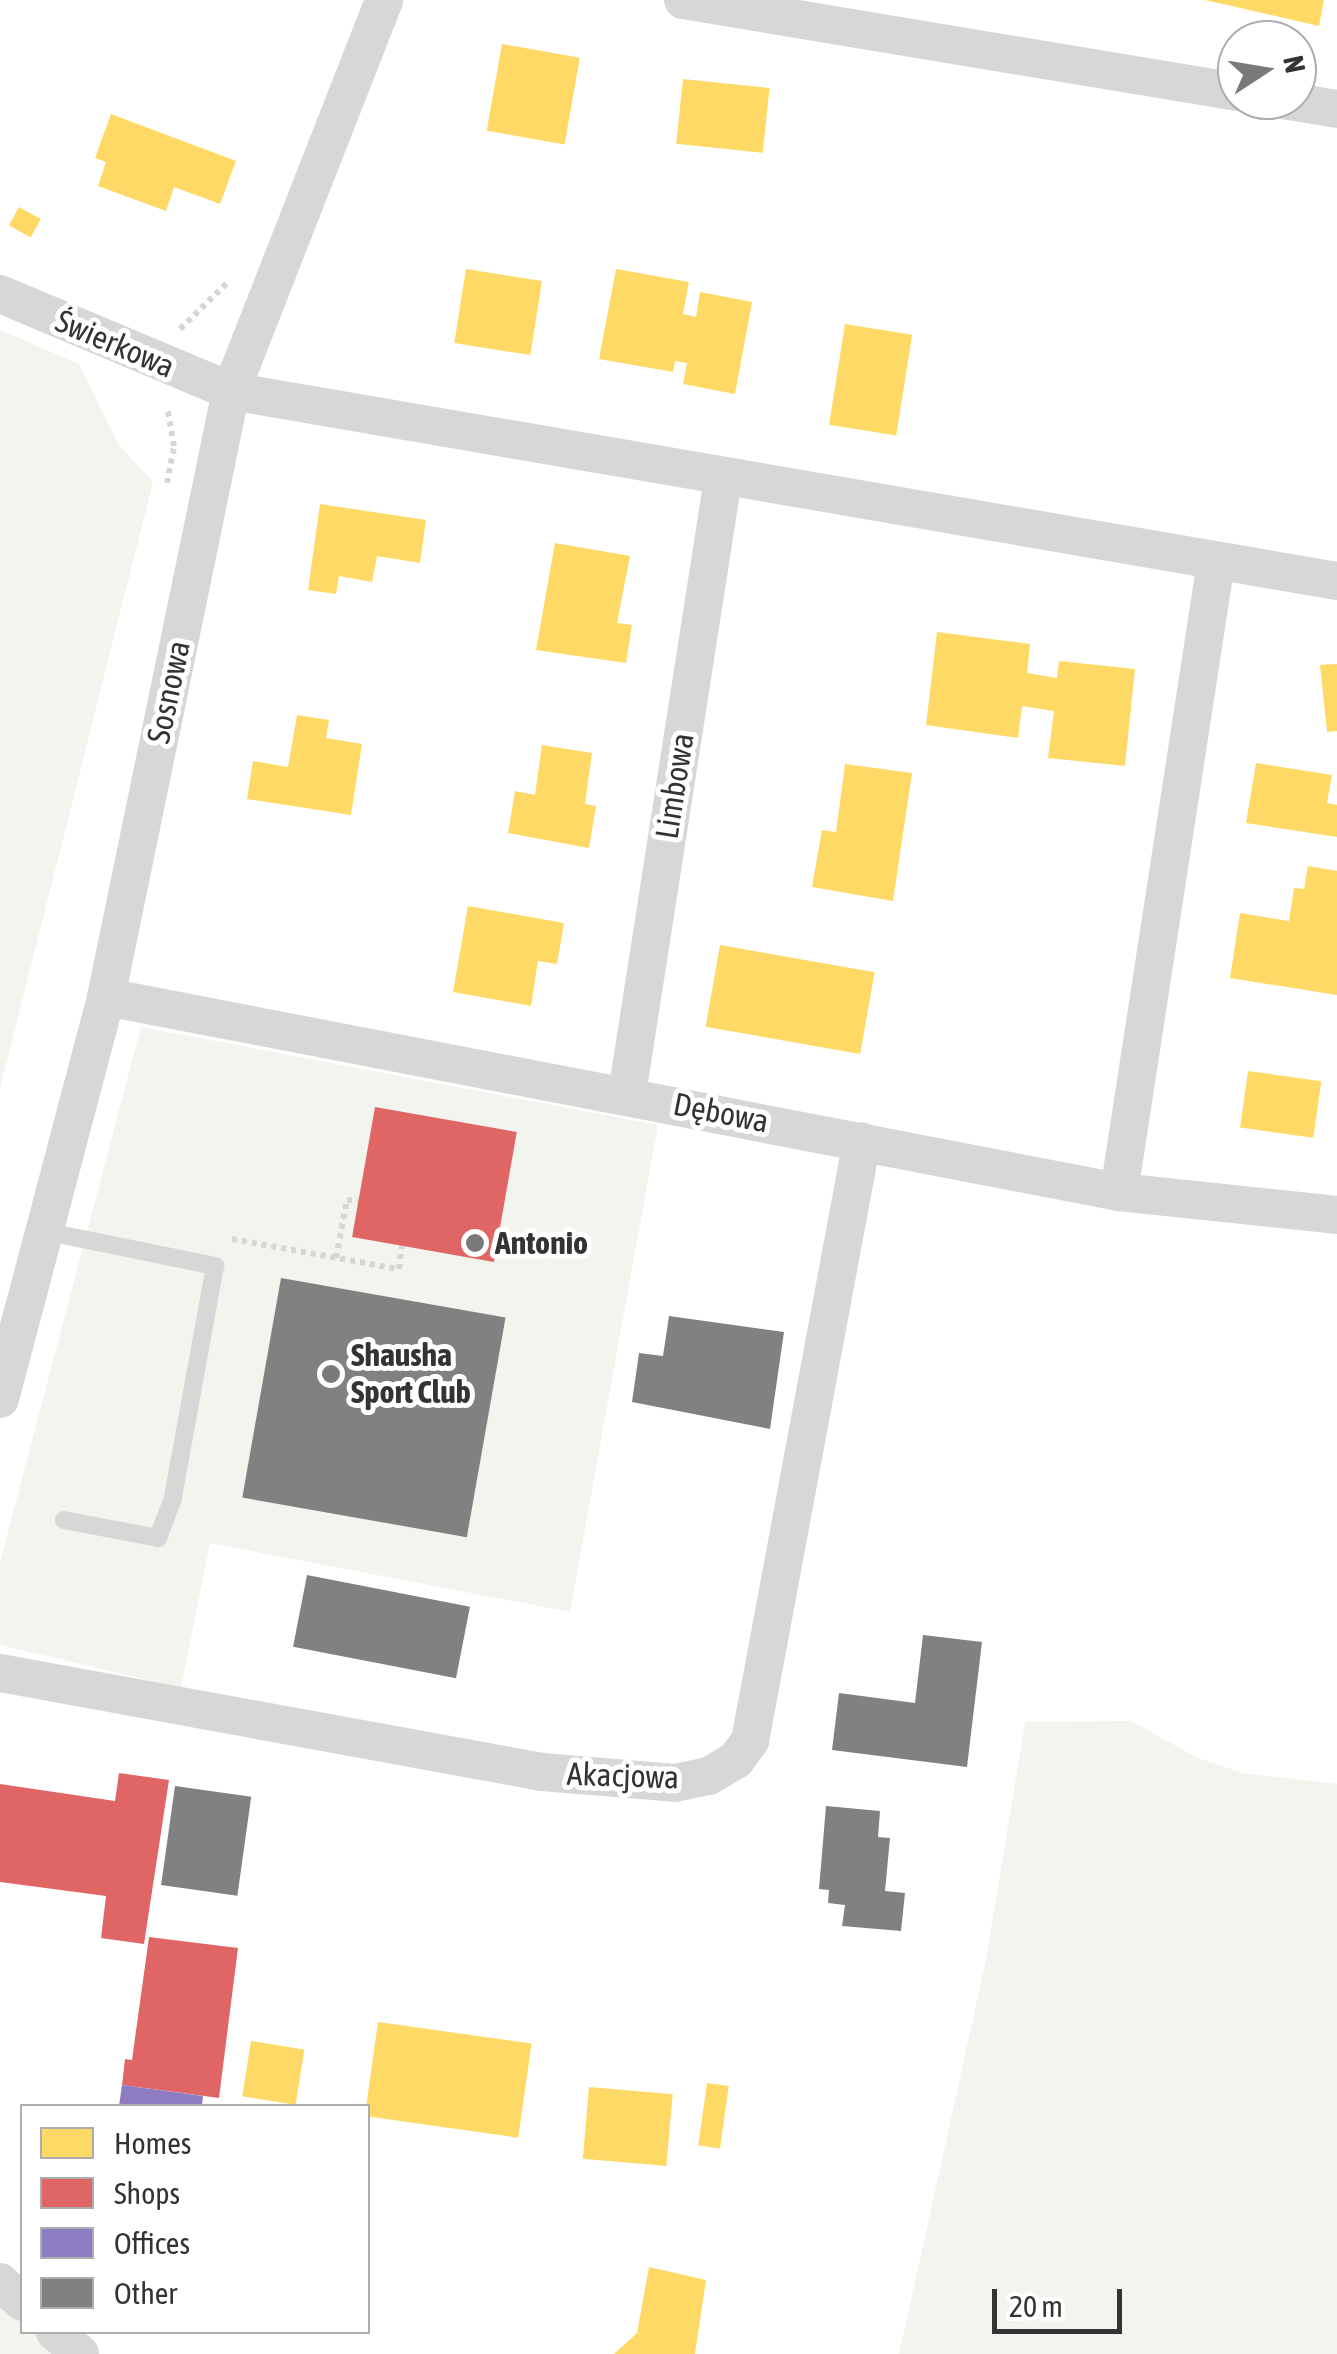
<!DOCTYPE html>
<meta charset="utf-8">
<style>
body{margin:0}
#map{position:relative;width:1337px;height:2354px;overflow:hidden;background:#fff;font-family:"Asap Condensed",sans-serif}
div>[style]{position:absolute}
.green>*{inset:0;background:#f1f5ed}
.homes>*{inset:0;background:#ffd966;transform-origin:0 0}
.shops>*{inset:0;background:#e06666;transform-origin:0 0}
.offices>*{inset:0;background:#8e7cc3}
.building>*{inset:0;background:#818181;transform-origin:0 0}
.path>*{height:6px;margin-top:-3px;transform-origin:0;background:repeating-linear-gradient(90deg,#d6d6d6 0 5px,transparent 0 10px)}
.service>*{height:18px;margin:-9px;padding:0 9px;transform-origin:9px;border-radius:9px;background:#d7d7d7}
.minor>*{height:38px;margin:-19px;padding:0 19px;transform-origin:19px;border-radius:19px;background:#d7d7d7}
.dots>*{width:28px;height:28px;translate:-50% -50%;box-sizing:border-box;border:5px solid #fff;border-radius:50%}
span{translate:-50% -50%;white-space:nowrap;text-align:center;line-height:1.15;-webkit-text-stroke:10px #fff;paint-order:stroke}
.street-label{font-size:32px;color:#333}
.poi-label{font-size:32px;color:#333;font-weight:700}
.left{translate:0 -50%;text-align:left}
.legend{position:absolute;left:20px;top:2104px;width:350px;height:230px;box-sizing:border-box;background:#fff;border:2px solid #adadad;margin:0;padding:12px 18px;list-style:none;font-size:30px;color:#333}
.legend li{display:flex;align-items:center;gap:20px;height:50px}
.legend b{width:50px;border:2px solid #adadad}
.north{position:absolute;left:1217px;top:20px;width:100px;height:100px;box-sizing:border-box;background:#fff;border:2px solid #adadad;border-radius:50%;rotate:78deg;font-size:28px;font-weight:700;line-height:40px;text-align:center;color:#333}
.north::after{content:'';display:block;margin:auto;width:35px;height:45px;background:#7a7a7a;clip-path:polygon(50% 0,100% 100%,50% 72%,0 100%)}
.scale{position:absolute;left:992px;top:2289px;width:130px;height:45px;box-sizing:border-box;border:5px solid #333;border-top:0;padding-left:12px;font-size:30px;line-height:35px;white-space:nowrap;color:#333;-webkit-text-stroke:8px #fff;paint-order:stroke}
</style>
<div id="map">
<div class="green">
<i style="clip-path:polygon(0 330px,79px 364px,119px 445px,153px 482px,0 1089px)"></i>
<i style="clip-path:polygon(141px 1027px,658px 1125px,570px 1612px,210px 1543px,181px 1688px,0 1645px,0 1562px)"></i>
<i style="clip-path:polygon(1131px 1721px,1198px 1758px,1243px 1773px,1337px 1784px,1337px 2354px,899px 2354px,986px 1960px,1025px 1722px)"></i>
<i style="clip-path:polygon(0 2282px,22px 2302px,22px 2332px,55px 2332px,80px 2354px,0 2354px)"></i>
</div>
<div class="homes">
<i style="clip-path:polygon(1205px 0,1324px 0,1319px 26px)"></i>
<i style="left:502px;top:44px;width:79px;height:88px;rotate:10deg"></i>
<i style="left:683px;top:79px;width:87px;height:65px;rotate:6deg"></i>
<i style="clip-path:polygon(111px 114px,236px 161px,220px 204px,174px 187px,166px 211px,98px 186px,106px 162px,95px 158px)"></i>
<i style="left:19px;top:207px;width:25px;height:21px;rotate:29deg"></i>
<i style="left:466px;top:269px;width:77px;height:75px;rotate:9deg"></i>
<i style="clip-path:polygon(616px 269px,689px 282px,683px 314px,696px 317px,700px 292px,752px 302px,735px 394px,683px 384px,687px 363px,675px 361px,673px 372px,599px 359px)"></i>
<i style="left:845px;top:324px;width:68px;height:102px;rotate:9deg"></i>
<i style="clip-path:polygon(320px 504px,426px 520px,420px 563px,377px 556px,372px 582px,339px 576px,336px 594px,308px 590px)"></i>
<i style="clip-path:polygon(555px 543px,630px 556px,617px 623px,632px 625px,626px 663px,536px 650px)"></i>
<i style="clip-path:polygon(937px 632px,1030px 644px,1027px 673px,1057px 678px,1059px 661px,1135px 669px,1125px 766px,1048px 758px,1054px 711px,1022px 706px,1018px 738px,926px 725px)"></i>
<i style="clip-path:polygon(1337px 664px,1337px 731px,1327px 732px,1320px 665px)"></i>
<i style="clip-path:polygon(297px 715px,329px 720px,326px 738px,362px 744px,351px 815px,247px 799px,253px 761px,288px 767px)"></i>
<i style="clip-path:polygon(542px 745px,592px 753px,585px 804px,596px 806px,589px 848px,508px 833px,515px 791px,535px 795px)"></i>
<i style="clip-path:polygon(1256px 763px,1332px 775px,1327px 803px,1337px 805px,1337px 837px,1246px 823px)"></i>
<i style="clip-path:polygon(845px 764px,912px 773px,893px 901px,812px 887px,822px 830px,836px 832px)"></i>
<i style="clip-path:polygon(1308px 866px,1337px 871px,1337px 995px,1230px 978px,1240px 913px,1289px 921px,1294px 888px,1304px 889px)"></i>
<i style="clip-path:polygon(468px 906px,564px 923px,557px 964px,538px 961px,531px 1006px,453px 992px)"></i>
<i style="left:720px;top:945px;width:157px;height:83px;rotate:10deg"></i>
<i style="left:1248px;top:1071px;width:74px;height:57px;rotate:8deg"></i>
<i style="left:378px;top:2022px;width:155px;height:95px;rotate:8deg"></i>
<i style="left:251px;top:2041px;width:54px;height:56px;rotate:9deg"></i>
<i style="left:707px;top:2083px;width:22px;height:63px;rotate:8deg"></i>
<i style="left:589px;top:2087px;width:84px;height:72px;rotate:5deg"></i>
<i style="clip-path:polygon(649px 2267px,706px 2280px,695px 2354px,614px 2354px,637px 2333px)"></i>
</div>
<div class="shops">
<i style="left:375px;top:1107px;width:144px;height:132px;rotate:10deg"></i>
<i style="clip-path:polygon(119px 1773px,169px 1780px,144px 1944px,101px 1938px,106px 1896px,0 1882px,0 1784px,115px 1801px)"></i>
<i style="clip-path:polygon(149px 1937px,238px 1948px,219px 2098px,122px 2085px,125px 2059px,132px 2060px)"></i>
</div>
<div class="offices">
<i style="clip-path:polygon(122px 2085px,203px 2096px,202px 2106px,119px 2106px)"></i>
</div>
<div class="building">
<i style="left:281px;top:1278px;width:228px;height:223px;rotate:10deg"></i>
<i style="clip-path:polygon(669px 1316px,784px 1332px,770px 1429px,632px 1402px,639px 1353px,663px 1356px)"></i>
<i style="left:307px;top:1575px;width:166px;height:73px;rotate:11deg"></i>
<i style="clip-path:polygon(923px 1635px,982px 1642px,967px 1767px,832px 1750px,839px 1693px,915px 1703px)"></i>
<i style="left:175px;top:1786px;width:77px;height:100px;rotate:8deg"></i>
<i style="clip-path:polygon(826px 1806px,880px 1811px,878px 1837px,890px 1838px,885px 1891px,905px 1893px,901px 1931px,842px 1926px,845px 1905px,828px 1903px,829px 1890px,819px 1889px)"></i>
</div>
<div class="path">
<i style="left:180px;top:329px;width:67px;rotate:-44.4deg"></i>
<i style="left:167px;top:483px;width:38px;rotate:-79deg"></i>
<i style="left:174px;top:446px;width:39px;rotate:-100deg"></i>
<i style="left:232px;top:1239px;width:170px;rotate:10.2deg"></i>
<i style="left:399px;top:1269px;width:23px;rotate:-83deg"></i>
<i style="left:336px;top:1258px;width:59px;rotate:-79.3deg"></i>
<i style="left:347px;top:1200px;width:11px;rotate:5deg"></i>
</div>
<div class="service">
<i style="left:43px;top:1231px;width:176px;rotate:11.5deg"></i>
<i style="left:215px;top:1266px;width:236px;rotate:100.3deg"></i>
<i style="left:173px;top:1498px;width:43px;rotate:110.6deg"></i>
<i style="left:158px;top:1538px;width:96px;rotate:-169.2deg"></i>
</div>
<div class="minor">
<i style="left:683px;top:0;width:562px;rotate:9.43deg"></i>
<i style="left:1283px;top:100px;width:55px;rotate:9.5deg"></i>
<i style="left:0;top:294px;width:251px;rotate:22.8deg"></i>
<i style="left:231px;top:391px;width:1122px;rotate:9.75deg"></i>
<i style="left:106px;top:997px;width:1032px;rotate:10.9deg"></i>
<i style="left:1119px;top:1192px;width:219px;rotate:6deg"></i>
<i style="left:627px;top:1094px;width:622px;rotate:-81.13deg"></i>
<i style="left:1119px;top:1192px;width:637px;rotate:-81.25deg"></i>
<i style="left:0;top:1399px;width:416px;rotate:-75.2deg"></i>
<i style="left:106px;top:997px;width:619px;rotate:-78.35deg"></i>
<i style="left:231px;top:391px;width:420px;rotate:-68.6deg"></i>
<i style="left:0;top:1673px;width:551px;rotate:10.35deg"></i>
<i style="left:542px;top:1772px;width:133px;rotate:4.7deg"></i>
<i style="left:675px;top:1783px;width:35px;rotate:-12deg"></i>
<i style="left:709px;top:1776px;width:31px;rotate:-31deg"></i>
<i style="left:736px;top:1760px;width:24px;rotate:-54deg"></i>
<i style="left:750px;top:1741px;width:610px;rotate:-79.43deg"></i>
<i style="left:0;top:2282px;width:30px;rotate:42deg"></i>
<i style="left:55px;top:2332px;width:33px;rotate:41deg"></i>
</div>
<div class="dots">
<i style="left:475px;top:1243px;background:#7a7a7a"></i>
<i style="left:331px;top:1374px;background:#7a7a7a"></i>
</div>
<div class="street-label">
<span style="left:115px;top:344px;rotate:23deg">Świerkowa</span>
<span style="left:169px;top:692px;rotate:-78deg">Sosnowa</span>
<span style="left:675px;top:786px;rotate:-81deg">Limbowa</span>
<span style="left:721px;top:1113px;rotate:11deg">Dębowa</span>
<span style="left:623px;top:1776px;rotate:2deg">Akacjowa</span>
</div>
<div class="poi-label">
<span class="left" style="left:495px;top:1243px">Antonio</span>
<span class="left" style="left:351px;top:1374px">Shausha<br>Sport Club</span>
</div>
<ul class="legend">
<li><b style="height:28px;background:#ffd966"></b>Homes</li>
<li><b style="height:28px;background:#e06666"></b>Shops</li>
<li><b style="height:28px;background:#8e7cc3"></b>Offices</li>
<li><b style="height:28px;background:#818181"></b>Other</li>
</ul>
<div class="north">N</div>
<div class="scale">20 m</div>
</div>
